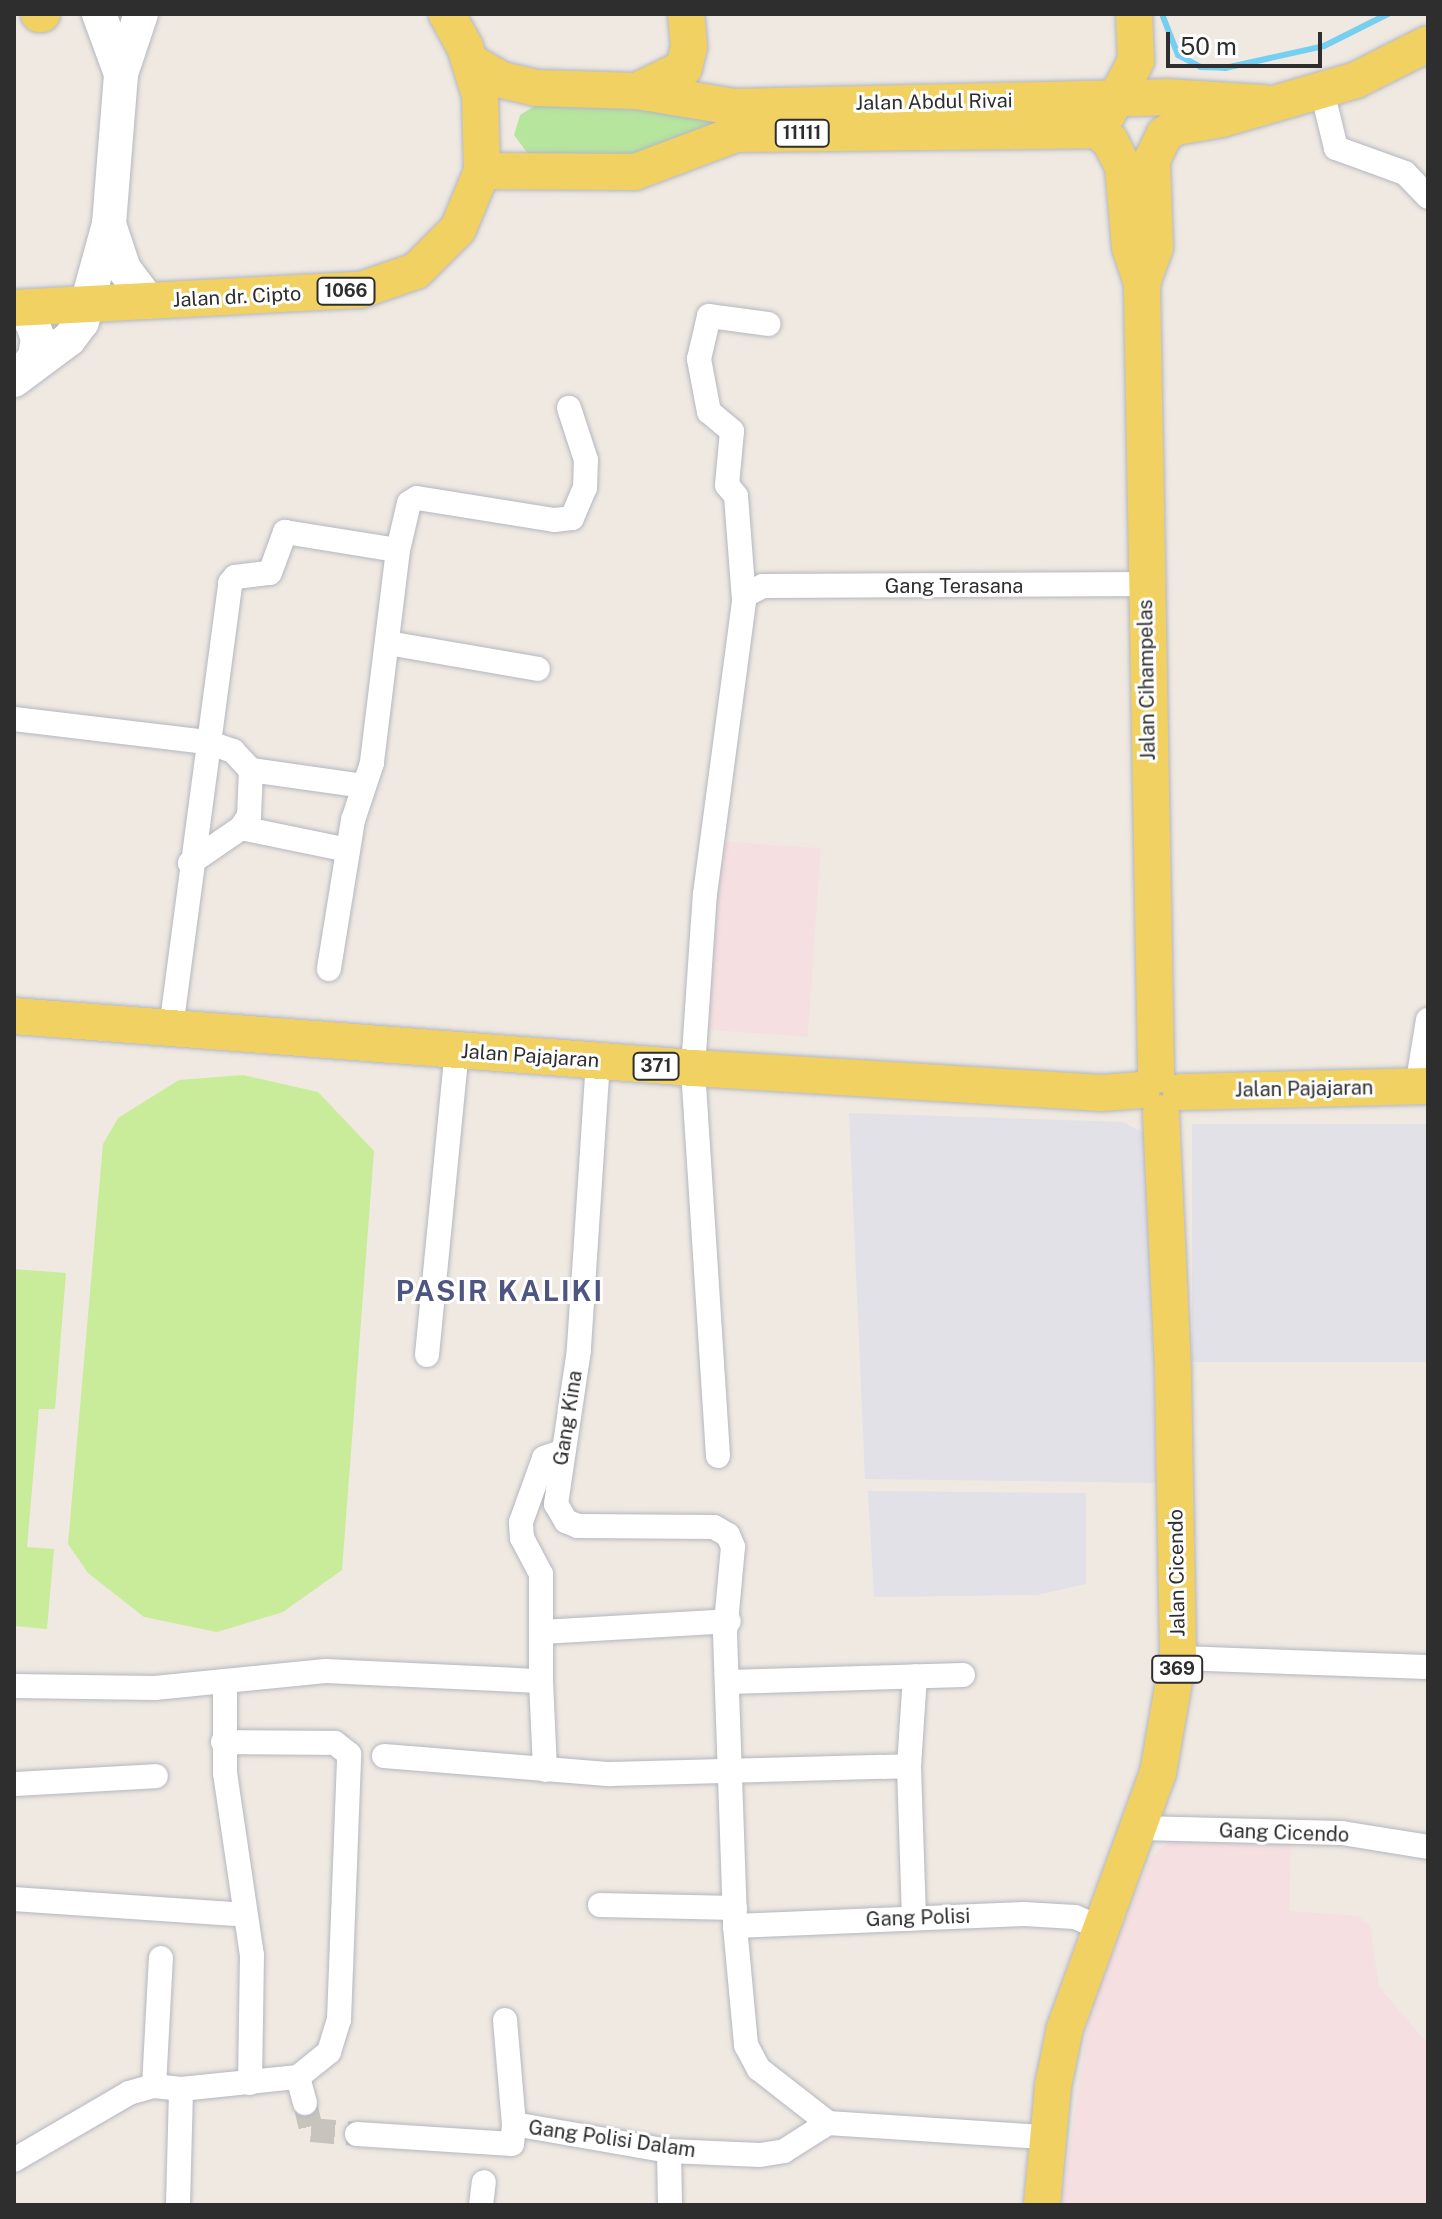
<!DOCTYPE html>
<style>
body{margin:0}
#map{position:relative;width:1442px;height:2219px;overflow:hidden;background:#efe9e1;font-family:"Public Sans",sans-serif}
div>[style]{position:absolute}
.industrial>*{inset:0;background:#e3e1e8;transform-origin:0 0}
.medical>*{inset:0;background:#f5dfe0;transform-origin:0 0}
.green>*{inset:0;background:#b6e59e}
.pitch>*{inset:0;background:#c9ec9a}
.stream>*{height:6px;margin:-3px;padding:0 3px;transform-origin:3px;border-radius:3px;background:#75cff0}
.minor-tunnel>*{height:24px;margin-top:-12px;transform-origin:0;background:repeating-linear-gradient(90deg,#c8c4bd 0 24px,transparent 0 36px)}
.roads{filter:drop-shadow(0 0 2px #b4b7c1) drop-shadow(0 0 2px #b4b7c1)}
.minor>*{height:24px;margin:-12px;padding:0 12px;transform-origin:12px;border-radius:12px;background:#fff}
.secondary>*{height:34px;margin:-17px;padding:0 17px;transform-origin:17px;border-radius:17px;background:#fff}
.primary>*{height:36px;margin:-18px;padding:0 18px;transform-origin:18px;border-radius:18px;background:#f2d163}
span{translate:-50% -50%;white-space:nowrap;text-align:center;line-height:1.15;-webkit-text-stroke:6px #fff;paint-order:stroke}
.shield-label span{padding:2px 6px;background:#fff;border:2px solid;border-radius:6px;-webkit-text-stroke-width:0}
.shield-label{font-size:18px;color:#2e2e2e;font-weight:700}
.street-label{font-size:20px;color:#2e2e2e}
.district-label{font-size:28px;color:#4d5680;font-weight:700;letter-spacing:2px}
.frame{position:absolute;inset:0;border:16px solid #2e2e2e;pointer-events:none}
.scale{position:absolute;left:1166px;top:32px;width:156px;height:36px;box-sizing:border-box;border:4px solid #2e2e2e;border-top:0;padding-left:10px;font-size:24px;line-height:28px;white-space:nowrap;color:#2e2e2e;-webkit-text-stroke:6px #fff;paint-order:stroke}
</style>
<div id="map">
<div class="industrial">
<i style="clip-path:polygon(849px 1113px,1123px 1122px,1146px 1134px,1156px 1483px,865px 1479px)"></i>
<i style="left:1192px;top:1124px;width:236px;height:238px"></i>
<i style="clip-path:polygon(868px 1491px,1086px 1493px,1086px 1584px,1037px 1595px,874px 1597px)"></i>
</div>
<div class="medical">
<i style="left:717px;top:841px;width:104px;height:189px;rotate:4deg"></i>
<i style="clip-path:polygon(1172px 1838px,1291px 1843px,1289px 1911px,1358px 1916px,1370px 1926px,1379px 1987px,1428px 2044px,1428px 2205px,1061px 2205px,1090px 2012px,1149px 1861px)"></i>
</div>
<div class="green">
<i style="clip-path:polygon(538px 104px,640px 105px,669px 115px,732px 124px,640px 157px,531px 158px,514px 135px,520px 115px)"></i>
</div>
<div class="pitch">
<i style="clip-path:polygon(243px 1075px,318px 1092px,374px 1151px,342px 1570px,283px 1612px,217px 1632px,144px 1617px,88px 1573px,68px 1544px,103px 1144px,118px 1118px,179px 1080px)"></i>
<i style="clip-path:polygon(14px 1269px,66px 1273px,55px 1409px,39px 1409px,27px 1547px,54px 1549px,47px 1629px,14px 1626px)"></i>
</div>
<div class="stream">
<i style="left:1162px;top:14px;width:44px;rotate:68.7deg"></i>
<i style="left:1178px;top:55px;width:26px;rotate:28deg"></i>
<i style="left:1201px;top:67px;width:24px;rotate:2deg"></i>
<i style="left:1225px;top:68px;width:101px;rotate:-12.5deg"></i>
<i style="left:1324px;top:46px;width:72px;rotate:-26.6deg"></i>
</div>
<div class="minor-tunnel">
<i style="left:305px;top:2103px;width:28px;rotate:77deg"></i>
<i style="left:311px;top:2130px;width:46px;rotate:5deg"></i>
</div>
<div class="roads">
<div class="minor">
<i style="left:1322px;top:91px;width:59px;rotate:76.2deg"></i>
<i style="left:1336px;top:148px;width:73px;rotate:19.9deg"></i>
<i style="left:1405px;top:173px;width:33px;rotate:46deg"></i>
<i style="left:398px;top:550px;width:48px;rotate:-76.8deg"></i>
<i style="left:409px;top:503px;width:9px;rotate:-32deg"></i>
<i style="left:417px;top:498px;width:139px;rotate:9.1deg"></i>
<i style="left:554px;top:520px;width:18px;rotate:-6deg"></i>
<i style="left:572px;top:518px;width:33px;rotate:-67deg"></i>
<i style="left:585px;top:488px;width:28px;rotate:-88deg"></i>
<i style="left:586px;top:460px;width:55px;rotate:-108.1deg"></i>
<i style="left:744px;top:596px;width:21px;rotate:-28deg"></i>
<i style="left:763px;top:586px;width:383px;rotate:-0.3deg"></i>
<i style="left:388px;top:643px;width:152px;rotate:9.8deg"></i>
<i style="left:14px;top:719px;width:194px;rotate:6.8deg"></i>
<i style="left:207px;top:742px;width:28px;rotate:19deg"></i>
<i style="left:233px;top:751px;width:26px;rotate:47deg"></i>
<i style="left:251px;top:770px;width:46px;rotate:92.5deg"></i>
<i style="left:249px;top:816px;width:14px;rotate:124deg"></i>
<i style="left:241px;top:828px;width:62px;rotate:145.5deg"></i>
<i style="left:251px;top:770px;width:113px;rotate:8.1deg"></i>
<i style="left:241px;top:828px;width:109px;rotate:11.6deg"></i>
<i style="left:171px;top:1028px;width:449px;rotate:-82.4deg"></i>
<i style="left:230px;top:583px;width:8px;rotate:-50deg"></i>
<i style="left:235px;top:577px;width:35px;rotate:-7deg"></i>
<i style="left:270px;top:573px;width:44px;rotate:-69.9deg"></i>
<i style="left:285px;top:532px;width:114px;rotate:9.1deg"></i>
<i style="left:398px;top:550px;width:215px;rotate:97deg"></i>
<i style="left:372px;top:763px;width:60px;rotate:108.4deg"></i>
<i style="left:353px;top:820px;width:151px;rotate:99.2deg"></i>
<i style="left:598px;top:1061px;width:290px;rotate:93.8deg"></i>
<i style="left:579px;top:1350px;width:156px;rotate:98.5deg"></i>
<i style="left:556px;top:1504px;width:20px;rotate:60deg"></i>
<i style="left:566px;top:1521px;width:13px;rotate:23deg"></i>
<i style="left:578px;top:1526px;width:136px;rotate:0.4deg"></i>
<i style="left:714px;top:1527px;width:16px;rotate:30deg"></i>
<i style="left:728px;top:1535px;width:13px;rotate:67deg"></i>
<i style="left:733px;top:1547px;width:87px;rotate:95.3deg"></i>
<i style="left:725px;top:1634px;width:292px;rotate:88deg"></i>
<i style="left:735px;top:1926px;width:120px;rotate:84.7deg"></i>
<i style="left:746px;top:2045px;width:27px;rotate:62deg"></i>
<i style="left:759px;top:2069px;width:88px;rotate:38deg"></i>
<i style="left:828px;top:2123px;width:219px;rotate:3.7deg"></i>
<i style="left:1417px;top:1087px;width:68px;rotate:-80.7deg"></i>
<i style="left:427px;top:1355px;width:306px;rotate:-84.4deg"></i>
<i style="left:718px;top:1456px;width:389px;rotate:-93.7deg"></i>
<i style="left:693px;top:1068px;width:174px;rotate:-86.1deg"></i>
<i style="left:705px;top:894px;width:297px;rotate:-82.4deg"></i>
<i style="left:744px;top:600px;width:104px;rotate:-94.4deg"></i>
<i style="left:736px;top:496px;width:14px;rotate:-129deg"></i>
<i style="left:727px;top:485px;width:54px;rotate:-84.7deg"></i>
<i style="left:732px;top:431px;width:30px;rotate:-140deg"></i>
<i style="left:709px;top:412px;width:54px;rotate:-100.7deg"></i>
<i style="left:699px;top:359px;width:44px;rotate:-76.9deg"></i>
<i style="left:709px;top:316px;width:60px;rotate:7.7deg"></i>
<i style="left:541px;top:1632px;width:188px;rotate:-3.3deg"></i>
<i style="left:1178px;top:1658px;width:250px;rotate:2.1deg"></i>
<i style="left:225px;top:1681px;width:101px;rotate:-5.7deg"></i>
<i style="left:326px;top:1671px;width:215px;rotate:2.7deg"></i>
<i style="left:541px;top:1681px;width:89px;rotate:87.4deg"></i>
<i style="left:541px;top:1681px;width:107px;rotate:-90deg"></i>
<i style="left:541px;top:1574px;width:41px;rotate:-117.8deg"></i>
<i style="left:522px;top:1538px;width:16px;rotate:-94deg"></i>
<i style="left:521px;top:1522px;width:68px;rotate:-70.2deg"></i>
<i style="left:544px;top:1458px;width:20px;rotate:-20deg"></i>
<i style="left:728px;top:1682px;width:235px;rotate:-1.7deg"></i>
<i style="left:14px;top:1686px;width:141px;rotate:0.8deg"></i>
<i style="left:155px;top:1688px;width:70px;rotate:-5.7deg"></i>
<i style="left:225px;top:1681px;width:92px;rotate:90deg"></i>
<i style="left:225px;top:1773px;width:184px;rotate:81.6deg"></i>
<i style="left:252px;top:1955px;width:128px;rotate:90.9deg"></i>
<i style="left:384px;top:1756px;width:227px;rotate:4.6deg"></i>
<i style="left:610px;top:1774px;width:299px;rotate:-1.5deg"></i>
<i style="left:14px;top:1784px;width:142px;rotate:-3.2deg"></i>
<i style="left:1139px;top:1828px;width:203px;rotate:1.4deg"></i>
<i style="left:1342px;top:1833px;width:87px;rotate:9.2deg"></i>
<i style="left:14px;top:1899px;width:221px;rotate:3.9deg"></i>
<i style="left:600px;top:1905px;width:135px;rotate:1.3deg"></i>
<i style="left:914px;top:1918px;width:152px;rotate:-91.9deg"></i>
<i style="left:909px;top:1766px;width:90px;rotate:-86.2deg"></i>
<i style="left:735px;top:1926px;width:289px;rotate:-2.4deg"></i>
<i style="left:1024px;top:1914px;width:51px;rotate:3.4deg"></i>
<i style="left:1075px;top:1917px;width:25px;rotate:23deg"></i>
<i style="left:505px;top:2020px;width:104px;rotate:85.1deg"></i>
<i style="left:298px;top:2077px;width:27px;rotate:75deg"></i>
<i style="left:154px;top:2086px;width:128px;rotate:-86.9deg"></i>
<i style="left:357px;top:2134px;width:155px;rotate:3.7deg"></i>
<i style="left:512px;top:2144px;width:20px;rotate:-84deg"></i>
<i style="left:514px;top:2124px;width:157px;rotate:9.9deg"></i>
<i style="left:669px;top:2151px;width:91px;rotate:2.5deg"></i>
<i style="left:760px;top:2155px;width:24px;rotate:-9deg"></i>
<i style="left:784px;top:2151px;width:52px;rotate:-32.5deg"></i>
<i style="left:669px;top:2151px;width:54px;rotate:88.9deg"></i>
<i style="left:14px;top:2160px;width:133px;rotate:-30.2deg"></i>
<i style="left:129px;top:2093px;width:26px;rotate:-16deg"></i>
<i style="left:154px;top:2086px;width:27px;rotate:6deg"></i>
<i style="left:181px;top:2089px;width:118px;rotate:-5.9deg"></i>
<i style="left:298px;top:2077px;width:40px;rotate:-39deg"></i>
<i style="left:329px;top:2052px;width:34px;rotate:-73deg"></i>
<i style="left:339px;top:2020px;width:266px;rotate:-87.8deg"></i>
<i style="left:349px;top:1754px;width:18px;rotate:-142deg"></i>
<i style="left:335px;top:1743px;width:112px;rotate:-179.5deg"></i>
<i style="left:178px;top:2205px;width:116px;rotate:-88.5deg"></i>
<i style="left:481px;top:2205px;width:23px;rotate:-83deg"></i>
</div>
<div class="secondary">
<i style="left:121px;top:74px;width:63px;rotate:-71.6deg"></i>
<i style="left:109px;top:224px;width:47px;rotate:71.6deg"></i>
<i style="left:124px;top:269px;width:41px;rotate:52.9deg"></i>
<i style="left:16px;top:308px;width:19px;rotate:39deg"></i>
<i style="left:31px;top:320px;width:19px;rotate:69deg"></i>
<i style="left:38px;top:338px;width:19px;rotate:99deg"></i>
<i style="left:35px;top:357px;width:19px;rotate:129deg"></i>
<i style="left:14px;top:380px;width:69px;rotate:-36.7deg"></i>
<i style="left:69px;top:339px;width:21px;rotate:-53deg"></i>
<i style="left:82px;top:322px;width:102px;rotate:-74.6deg"></i>
<i style="left:109px;top:224px;width:150px;rotate:-85.4deg"></i>
<i style="left:121px;top:74px;width:64px;rotate:-110.1deg"></i>
</div>
<div class="primary">
<i style="left:39px;top:14px;width:3px"></i>
<i style="left:471px;top:62px;width:36px;rotate:30deg"></i>
<i style="left:502px;top:80px;width:36px;rotate:13deg"></i>
<i style="left:537px;top:88px;width:100px;rotate:1.7deg"></i>
<i style="left:637px;top:91px;width:99px;rotate:9.3deg"></i>
<i style="left:735px;top:107px;width:430px;rotate:-1.3deg"></i>
<i style="left:1165px;top:97px;width:98px;rotate:3.5deg"></i>
<i style="left:637px;top:91px;width:52px;rotate:-26.1deg"></i>
<i style="left:684px;top:68px;width:22px;rotate:-77deg"></i>
<i style="left:689px;top:47px;width:33px;rotate:-95deg"></i>
<i style="left:1107px;top:115px;width:61px;rotate:-61.8deg"></i>
<i style="left:1136px;top:61px;width:47px;rotate:-92.4deg"></i>
<i style="left:1097px;top:130px;width:17px;rotate:40deg"></i>
<i style="left:1110px;top:141px;width:28px;rotate:63deg"></i>
<i style="left:1123px;top:166px;width:81px;rotate:85.1deg"></i>
<i style="left:1130px;top:247px;width:40px;rotate:72deg"></i>
<i style="left:1142px;top:285px;width:790px;rotate:88.98deg"></i>
<i style="left:482px;top:171px;width:153px;rotate:0.4deg"></i>
<i style="left:635px;top:172px;width:108px;rotate:-20.6deg"></i>
<i style="left:736px;top:134px;width:361px;rotate:-0.6deg"></i>
<i style="left:1142px;top:283px;width:38px;rotate:-70deg"></i>
<i style="left:1155px;top:247px;width:87px;rotate:-92deg"></i>
<i style="left:1152px;top:160px;width:28px;rotate:-64deg"></i>
<i style="left:1164px;top:135px;width:14px;rotate:-34deg"></i>
<i style="left:1176px;top:127px;width:47px;rotate:-9.9deg"></i>
<i style="left:1222px;top:119px;width:140px;rotate:-16.2deg"></i>
<i style="left:1356px;top:80px;width:80px;rotate:-26.6deg"></i>
<i style="left:14px;top:308px;width:347px;rotate:-3deg"></i>
<i style="left:361px;top:290px;width:58px;rotate:-19.1deg"></i>
<i style="left:416px;top:271px;width:59px;rotate:-45deg"></i>
<i style="left:458px;top:229px;width:63px;rotate:-67.5deg"></i>
<i style="left:482px;top:171px;width:76px;rotate:-91.5deg"></i>
<i style="left:480px;top:95px;width:50px;rotate:-107.4deg"></i>
<i style="left:465px;top:47px;width:38px;rotate:-119deg"></i>
<i style="left:14px;top:1016px;width:681px;rotate:4.38deg"></i>
<i style="left:693px;top:1068px;width:410px;rotate:3.5deg"></i>
<i style="left:1102px;top:1093px;width:40px;rotate:-4.3deg"></i>
<i style="left:1181px;top:1092px;width:247px;rotate:-1.4deg"></i>
<i style="left:1042px;top:2205px;width:120px;rotate:-84.7deg"></i>
<i style="left:1053px;top:2086px;width:59px;rotate:-78.3deg"></i>
<i style="left:1065px;top:2028px;width:271px;rotate:-70deg"></i>
<i style="left:1158px;top:1773px;width:117px;rotate:-80.1deg"></i>
<i style="left:1178px;top:1658px;width:289px;rotate:-91deg"></i>
<i style="left:1173px;top:1369px;width:256px;rotate:-92.7deg"></i>
</div>
</div>
<div class="shield-label">
<span style="left:802px;top:133px">11111</span>
<span style="left:346px;top:291px">1066</span>
<span style="left:656px;top:1066px">371</span>
<span style="left:1177px;top:1669px">369</span>
</div>
<div class="street-label">
<span style="left:934px;top:102px;rotate:-1deg">Jalan Abdul Rivai</span>
<span style="left:237px;top:297px;rotate:-3deg">Jalan dr. Cipto</span>
<span style="left:954px;top:586px">Gang Terasana</span>
<span style="left:1147px;top:680px;rotate:-91deg">Jalan Cihampelas</span>
<span style="left:530px;top:1056px;rotate:4deg">Jalan Pajajaran</span>
<span style="left:1304px;top:1089px;rotate:-1deg">Jalan Pajajaran</span>
<span style="left:568px;top:1418px;rotate:-81deg">Gang Kina</span>
<span style="left:1177px;top:1573px;rotate:-91deg">Jalan Cicendo</span>
<span style="left:1284px;top:1833px;rotate:2deg">Gang Cicendo</span>
<span style="left:918px;top:1918px;rotate:-2deg">Gang Polisi</span>
<span style="left:612px;top:2139px;rotate:8deg">Gang Polisi Dalam</span>
</div>
<div class="district-label">
<span style="left:500px;top:1291px">PASIR KALIKI</span>
</div>
<div class="frame"></div>
<div class="scale">50 m</div>
</div>
